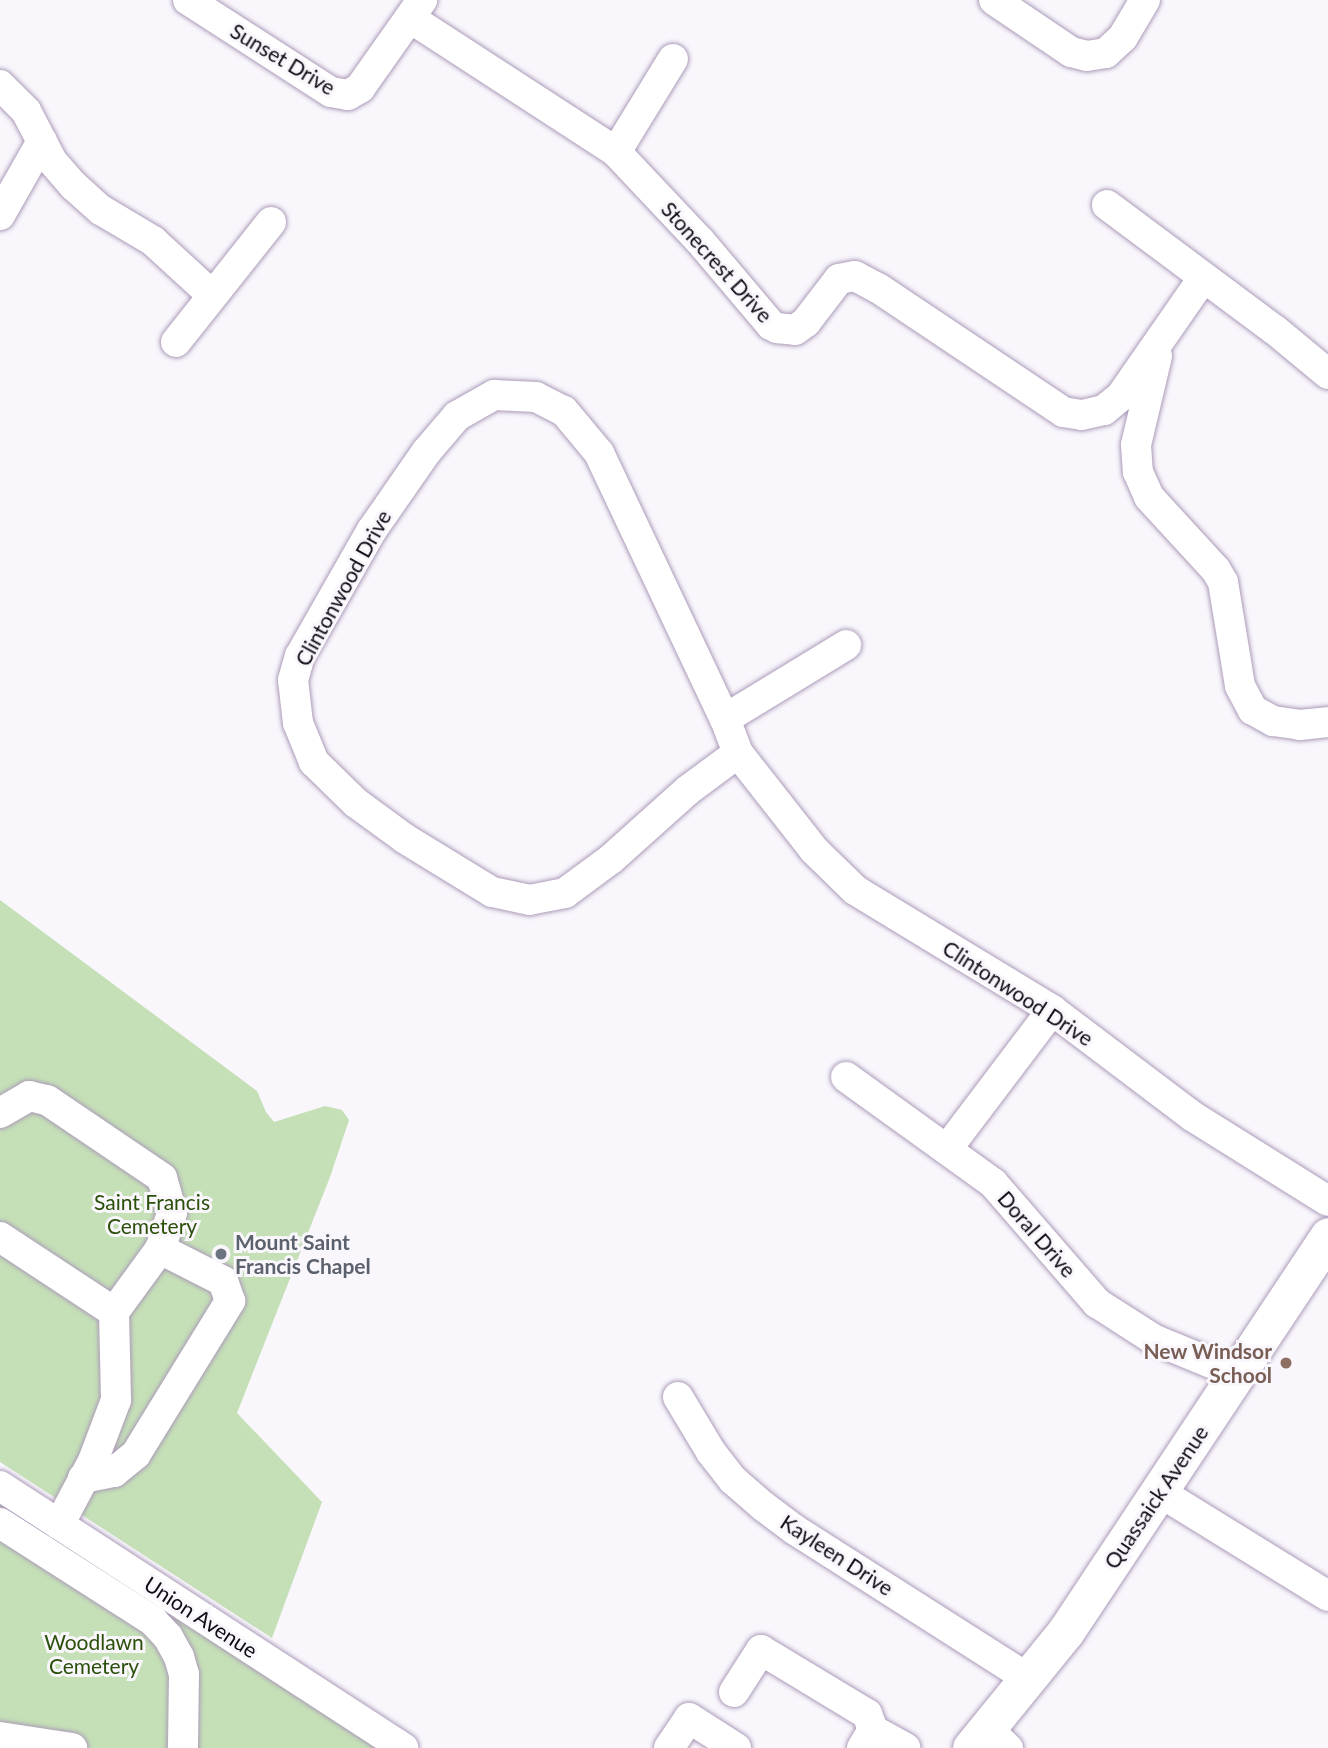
<!DOCTYPE html>
<style>
body{margin:0}
#map{position:relative;width:1328px;height:1748px;overflow:hidden;background:#f9f6fc;font-family:Lato,sans-serif}
div>[style]{position:absolute}
.green>*{inset:0;background:#c5e0b7}
.roads{filter:drop-shadow(0 0 2px #ac9bb9) drop-shadow(0 0 2px #ac9bb9)}
.minor>*{height:30px;margin:-15px;padding:0 15px;transform-origin:15px;border-radius:15px;background:#fff}
.major>*{height:37px;margin:-18.5px;padding:0 18.5px;transform-origin:18.5px;border-radius:18.5px;background:#fff}
.dots>*{width:19px;height:19px;translate:-50% -50%;box-sizing:border-box;border:4px solid #f9f6fc;border-radius:50%}
span{translate:-50% -50%;white-space:nowrap;text-align:center;line-height:1.15;-webkit-text-stroke:6px #f9f6fc;paint-order:stroke}
.street-label{font-size:21px;color:#0e0912}
.park-label{font-size:21px;color:#294f08}
.worship-label{font-size:21px;color:#5b616d;font-weight:700}
.left{translate:0 -50%;text-align:left}
.education-label{font-size:21px;color:#785e54;font-weight:700}
.right{translate:-100% -50%;text-align:right}
</style>
<div id="map">
<div class="green">
<i style="clip-path:polygon(0 900px,257px 1091px,266px 1112px,274px 1122px,325px 1106px,342px 1110px,349px 1120px,330px 1177px,237px 1413px,322px 1502px,272px 1638px,0 1462px)"></i>
<i style="clip-path:polygon(0 1481px,409px 1748px,0 1748px)"></i>
</div>
<div class="roads">
<div class="minor">
<i style="left:188px;top:0;width:170px;rotate:32.8deg"></i>
<i style="left:331px;top:92px;width:17px;rotate:10deg"></i>
<i style="left:348px;top:95px;width:14px;rotate:-30deg"></i>
<i style="left:360px;top:88px;width:108px;rotate:-54.8deg"></i>
<i style="left:994px;top:0;width:93px;rotate:34deg"></i>
<i style="left:1071px;top:52px;width:16px;rotate:14deg"></i>
<i style="left:1087px;top:56px;width:19px;rotate:-9deg"></i>
<i style="left:1106px;top:53px;width:23px;rotate:-43deg"></i>
<i style="left:1123px;top:37px;width:43px;rotate:-59.3deg"></i>
<i style="left:410px;top:18px;width:246px;rotate:33deg"></i>
<i style="left:616px;top:152px;width:122px;rotate:46.7deg"></i>
<i style="left:700px;top:241px;width:110px;rotate:49.8deg"></i>
<i style="left:771px;top:325px;width:7px;rotate:27deg"></i>
<i style="left:777px;top:328px;width:18px;rotate:6deg"></i>
<i style="left:795px;top:330px;width:14px;rotate:-36deg"></i>
<i style="left:806px;top:322px;width:54px;rotate:-52.5deg"></i>
<i style="left:839px;top:279px;width:16px;rotate:-11deg"></i>
<i style="left:855px;top:276px;width:26px;rotate:28deg"></i>
<i style="left:878px;top:288px;width:223px;rotate:33.8deg"></i>
<i style="left:1063px;top:412px;width:19px;rotate:9deg"></i>
<i style="left:1082px;top:415px;width:23px;rotate:-13deg"></i>
<i style="left:1104px;top:410px;width:22px;rotate:-39deg"></i>
<i style="left:1121px;top:396px;width:144px;rotate:-55.2deg"></i>
<i style="left:0;top:85px;width:37px;rotate:45deg"></i>
<i style="left:26px;top:111px;width:56px;rotate:62.5deg"></i>
<i style="left:52px;top:161px;width:33px;rotate:49deg"></i>
<i style="left:74px;top:186px;width:36px;rotate:42deg"></i>
<i style="left:101px;top:210px;width:61px;rotate:30.8deg"></i>
<i style="left:153px;top:241px;width:80px;rotate:42.5deg"></i>
<i style="left:616px;top:152px;width:109px;rotate:-58.5deg"></i>
<i style="left:1107px;top:205px;width:209px;rotate:36.7deg"></i>
<i style="left:1275px;top:330px;width:69px;rotate:39.7deg"></i>
<i style="left:0;top:215px;width:85px;rotate:-60.4deg"></i>
<i style="left:176px;top:342px;width:153px;rotate:-51.6deg"></i>
<i style="left:1157px;top:356px;width:91px;rotate:103.3deg"></i>
<i style="left:1136px;top:445px;width:27px;rotate:86deg"></i>
<i style="left:1138px;top:472px;width:27px;rotate:66deg"></i>
<i style="left:1149px;top:497px;width:99px;rotate:47.5deg"></i>
<i style="left:1216px;top:570px;width:14px;rotate:60deg"></i>
<i style="left:1223px;top:582px;width:105px;rotate:80.7deg"></i>
<i style="left:1240px;top:686px;width:27px;rotate:62deg"></i>
<i style="left:1253px;top:710px;width:23px;rotate:29deg"></i>
<i style="left:1273px;top:721px;width:27px;rotate:8deg"></i>
<i style="left:1300px;top:725px;width:28px;rotate:-6deg"></i>
<i style="left:725px;top:719px;width:142px;rotate:-31.4deg"></i>
<i style="left:738px;top:753px;width:62px;rotate:143.5deg"></i>
<i style="left:688px;top:790px;width:103px;rotate:138.1deg"></i>
<i style="left:611px;top:859px;width:57px;rotate:143.5deg"></i>
<i style="left:565px;top:893px;width:36px;rotate:169deg"></i>
<i style="left:530px;top:900px;width:39px;rotate:-168deg"></i>
<i style="left:492px;top:892px;width:103px;rotate:-148.5deg"></i>
<i style="left:404px;top:838px;width:59px;rotate:-143.9deg"></i>
<i style="left:356px;top:803px;width:59px;rotate:-135.7deg"></i>
<i style="left:314px;top:762px;width:42px;rotate:-112.3deg"></i>
<i style="left:298px;top:723px;width:43px;rotate:-96.6deg"></i>
<i style="left:293px;top:680px;width:25px;rotate:-74deg"></i>
<i style="left:300px;top:656px;width:145px;rotate:-60.3deg"></i>
<i style="left:372px;top:530px;width:96px;rotate:-55.2deg"></i>
<i style="left:427px;top:451px;width:46px;rotate:-49.4deg"></i>
<i style="left:457px;top:416px;width:43px;rotate:-29.6deg"></i>
<i style="left:494px;top:395px;width:42px;rotate:2.7deg"></i>
<i style="left:536px;top:397px;width:31px;rotate:27deg"></i>
<i style="left:564px;top:411px;width:55px;rotate:50.2deg"></i>
<i style="left:599px;top:453px;width:294px;rotate:64.7deg"></i>
<i style="left:725px;top:719px;width:36px;rotate:69deg"></i>
<i style="left:738px;top:753px;width:123px;rotate:51.9deg"></i>
<i style="left:814px;top:850px;width:57px;rotate:44.3deg"></i>
<i style="left:855px;top:890px;width:231px;rotate:31.3deg"></i>
<i style="left:1052px;top:1010px;width:176px;rotate:37.1deg"></i>
<i style="left:1192px;top:1116px;width:160px;rotate:32deg"></i>
<i style="left:846px;top:1077px;width:181px;rotate:35.8deg"></i>
<i style="left:993px;top:1183px;width:159px;rotate:49.1deg"></i>
<i style="left:1097px;top:1303px;width:67px;rotate:32.7deg"></i>
<i style="left:1153px;top:1339px;width:92px;rotate:22.4deg"></i>
<i style="left:0;top:1113px;width:34px;rotate:-30deg"></i>
<i style="left:29px;top:1096px;width:18px;rotate:13deg"></i>
<i style="left:47px;top:1100px;width:139px;rotate:34.1deg"></i>
<i style="left:162px;top:1178px;width:36px;rotate:74deg"></i>
<i style="left:172px;top:1213px;width:38px;rotate:108deg"></i>
<i style="left:160px;top:1249px;width:78px;rotate:126.1deg"></i>
<i style="left:947px;top:1149px;width:174px;rotate:-52.9deg"></i>
<i style="left:0;top:1237px;width:136px;rotate:33.3deg"></i>
<i style="left:114px;top:1312px;width:88px;rotate:88.7deg"></i>
<i style="left:116px;top:1400px;width:65px;rotate:110.7deg"></i>
<i style="left:93px;top:1461px;width:72px;rotate:118deg"></i>
<i style="left:678px;top:1397px;width:64px;rotate:59deg"></i>
<i style="left:711px;top:1452px;width:36px;rotate:52deg"></i>
<i style="left:733px;top:1480px;width:40px;rotate:41deg"></i>
<i style="left:763px;top:1506px;width:40px;rotate:37deg"></i>
<i style="left:795px;top:1530px;width:277px;rotate:32.5deg"></i>
<i style="left:83px;top:1478px;width:32px;rotate:-11deg"></i>
<i style="left:114px;top:1472px;width:28px;rotate:-39deg"></i>
<i style="left:136px;top:1454px;width:180px;rotate:-58.4deg"></i>
<i style="left:230px;top:1301px;width:21px;rotate:-109deg"></i>
<i style="left:223px;top:1281px;width:71px;rotate:-153.1deg"></i>
<i style="left:0;top:1486px;width:481px;rotate:33deg"></i>
<i style="left:1158px;top:1491px;width:200px;rotate:31.7deg"></i>
<i style="left:0;top:1523px;width:182px;rotate:32.6deg"></i>
<i style="left:153px;top:1621px;width:22px;rotate:47deg"></i>
<i style="left:168px;top:1637px;width:23px;rotate:61deg"></i>
<i style="left:179px;top:1657px;width:18px;rotate:74deg"></i>
<i style="left:184px;top:1674px;width:74px;rotate:90.8deg"></i>
<i style="left:734px;top:1692px;width:50px;rotate:-57.3deg"></i>
<i style="left:761px;top:1650px;width:124px;rotate:31.1deg"></i>
<i style="left:867px;top:1714px;width:17px;rotate:69deg"></i>
<i style="left:988px;top:1729px;width:28px;rotate:44deg"></i>
<i style="left:0;top:1737px;width:73px;rotate:8.7deg"></i>
<i style="left:669px;top:1748px;width:36px;rotate:-56deg"></i>
<i style="left:689px;top:1718px;width:56px;rotate:32.6deg"></i>
<i style="left:862px;top:1748px;width:21px;rotate:-59deg"></i>
<i style="left:873px;top:1730px;width:37px;rotate:29deg"></i>
</div>
<div class="major">
<i style="left:971px;top:1748px;width:151px;rotate:-50.9deg"></i>
<i style="left:1066px;top:1631px;width:474px;rotate:-56.4deg"></i>
</div>
</div>
<div class="dots">
<i style="left:221px;top:1254px;background:#6b7280"></i>
<i style="left:1286px;top:1363px;background:#8d6e63"></i>
</div>
<div class="street-label">
<span style="left:283px;top:59px;rotate:31deg">Sunset Drive</span>
<span style="left:717px;top:262px;rotate:48deg">Stonecrest Drive</span>
<span style="left:343px;top:588px;rotate:-61deg">Clintonwood Drive</span>
<span style="left:1018px;top:993px;rotate:33deg">Clintonwood Drive</span>
<span style="left:1037px;top:1234px;rotate:49deg">Doral Drive</span>
<span style="left:1156px;top:1497px;rotate:-56deg">Quassaick Avenue</span>
<span style="left:837px;top:1555px;rotate:33deg">Kayleen Drive</span>
<span style="left:201px;top:1617px;rotate:33deg">Union Avenue</span>
</div>
<div class="park-label">
<span style="left:152px;top:1214px">Saint Francis<br>Cemetery</span>
<span style="left:94px;top:1654px">Woodlawn<br>Cemetery</span>
</div>
<div class="worship-label">
<span class="left" style="left:235px;top:1254px">Mount Saint<br>Francis Chapel</span>
</div>
<div class="education-label">
<span class="right" style="left:1272px;top:1363px">New Windsor<br>School</span>
</div>
</div>
